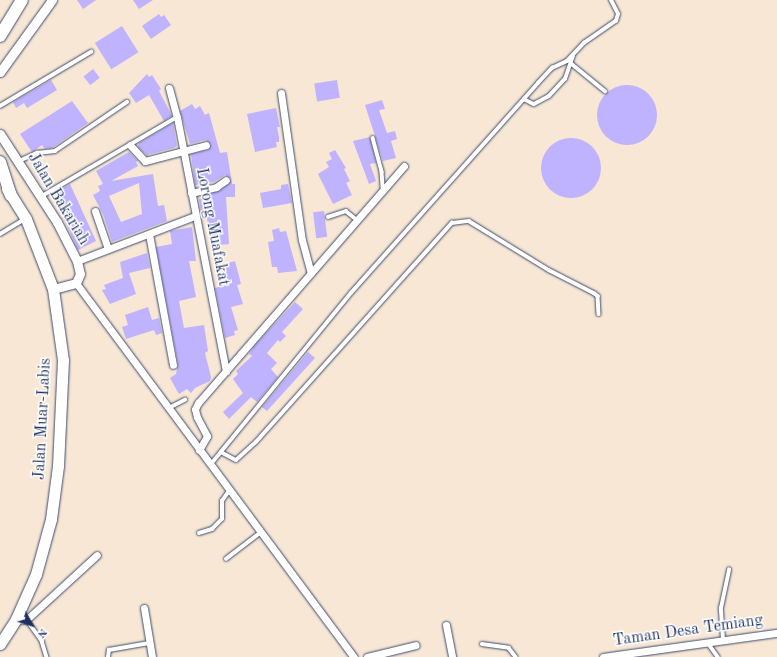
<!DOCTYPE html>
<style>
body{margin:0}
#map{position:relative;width:777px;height:657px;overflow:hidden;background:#f7e7d4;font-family:"Old Standard TT",serif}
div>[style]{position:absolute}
.building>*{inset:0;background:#bfb2fe;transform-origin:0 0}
.round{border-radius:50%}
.roads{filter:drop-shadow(0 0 1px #3c4b70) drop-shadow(0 0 1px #3c4b70)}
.service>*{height:3.5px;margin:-1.75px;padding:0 1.75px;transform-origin:1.75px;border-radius:1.75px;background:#fff}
.minor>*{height:7px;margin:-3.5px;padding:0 3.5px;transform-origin:3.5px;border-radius:3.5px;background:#fff}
.tertiary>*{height:9px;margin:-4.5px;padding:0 4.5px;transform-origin:4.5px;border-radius:4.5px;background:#fff}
.primary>*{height:11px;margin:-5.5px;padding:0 5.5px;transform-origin:5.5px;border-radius:5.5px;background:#fff}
.trunk>*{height:12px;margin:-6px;padding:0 6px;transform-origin:6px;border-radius:6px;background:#fff}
span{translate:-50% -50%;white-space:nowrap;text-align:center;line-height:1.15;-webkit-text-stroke:3px #fff;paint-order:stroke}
.street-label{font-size:16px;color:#1b2f5e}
.north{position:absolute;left:12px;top:605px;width:40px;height:40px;-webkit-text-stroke:3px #fff;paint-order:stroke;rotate:129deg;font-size:11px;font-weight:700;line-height:16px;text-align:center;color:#1b2f5e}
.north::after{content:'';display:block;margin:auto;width:14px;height:18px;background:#1b2f5e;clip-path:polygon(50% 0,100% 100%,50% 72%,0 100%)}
</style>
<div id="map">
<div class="building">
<i style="clip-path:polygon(77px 0,96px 0,83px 9px)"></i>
<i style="clip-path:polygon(133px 0,153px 0,139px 9px)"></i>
<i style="clip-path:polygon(159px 14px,161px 17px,164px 15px,171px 25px,151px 39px,142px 26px)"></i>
<i style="left:122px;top:26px;width:31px;height:32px;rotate:58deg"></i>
<i style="left:93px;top:69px;width:11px;height:12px;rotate:52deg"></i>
<i style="clip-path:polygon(147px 74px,149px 77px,152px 75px,161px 89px,159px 91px,170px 112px,172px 116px,164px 121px,149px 95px,136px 103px,129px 93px)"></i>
<i style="clip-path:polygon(51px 80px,57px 90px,27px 108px,24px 103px,16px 108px,13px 102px)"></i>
<i style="left:337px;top:80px;width:18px;height:23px;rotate:81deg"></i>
<i class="round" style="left:597px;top:85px;width:60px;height:60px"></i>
<i style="clip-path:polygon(382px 100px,385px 109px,379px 110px,387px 133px,395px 131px,397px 139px,391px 141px,396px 158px,383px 161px,365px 105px)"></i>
<i style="clip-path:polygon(72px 101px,88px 123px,52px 148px,45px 149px,42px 145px,32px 152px,20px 134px)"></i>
<i style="clip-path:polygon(192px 104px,195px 109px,200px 106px,205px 115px,209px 113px,220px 153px,227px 152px,232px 184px,235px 184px,235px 197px,226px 197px,229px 244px,211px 246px,207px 218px,202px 219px,199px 199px,205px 199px,204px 195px,219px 191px,229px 184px,231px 179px,225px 175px,214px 182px,195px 185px,191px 154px,208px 150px,211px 144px,205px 140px,190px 144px,180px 111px)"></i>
<i style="clip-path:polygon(276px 108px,280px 127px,277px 127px,279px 137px,279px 142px,276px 142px,277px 147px,255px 152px,247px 114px)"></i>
<i style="clip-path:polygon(173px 123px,177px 146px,174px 148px,147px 155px,138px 147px,139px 143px)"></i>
<i style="clip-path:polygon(370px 137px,376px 163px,370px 164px,376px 181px,369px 184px,353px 141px)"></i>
<i class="round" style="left:541px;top:138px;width:60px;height:60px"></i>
<i style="clip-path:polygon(335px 150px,346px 168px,344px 169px,350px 181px,346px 183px,352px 195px,333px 204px,318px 174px,329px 167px,326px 162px,332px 159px,329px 153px)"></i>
<i style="clip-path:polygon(evenodd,129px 152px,138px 161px,136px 162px,138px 166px,111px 181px,153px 174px,158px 206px,164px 205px,167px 221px,112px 242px,103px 214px,93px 195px,100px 191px,98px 186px,103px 184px,96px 171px,129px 152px,139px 183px,142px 214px,121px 222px,109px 196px,139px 183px)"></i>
<i style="clip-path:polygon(70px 184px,96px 241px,78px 250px,63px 217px,68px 215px,56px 192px)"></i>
<i style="clip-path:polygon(288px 184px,292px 203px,263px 208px,260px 193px,281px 189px,281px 185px)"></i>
<i style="left:324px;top:211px;width:26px;height:11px;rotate:83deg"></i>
<i style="clip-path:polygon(192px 227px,196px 261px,189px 261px,196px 297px,179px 301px,184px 328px,204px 325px,208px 351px,205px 353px,211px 377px,210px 381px,195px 388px,191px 393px,187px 389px,179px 394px,170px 378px,176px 374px,178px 364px,156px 247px,172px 244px,170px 231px)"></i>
<i style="clip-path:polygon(279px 228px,280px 232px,286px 231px,297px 271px,278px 273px,277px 267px,272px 267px,268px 242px,274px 241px,272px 230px)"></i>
<i style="clip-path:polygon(147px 253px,150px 268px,129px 273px,136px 294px,110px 304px,102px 290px,106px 289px,104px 285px,123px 278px,120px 262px)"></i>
<i style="clip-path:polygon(235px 261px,241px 284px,237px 285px,243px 304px,231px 307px,238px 330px,234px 331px,235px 335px,225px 338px,215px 288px,227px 285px,221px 265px)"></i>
<i style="clip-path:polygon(295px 302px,303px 309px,282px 332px,286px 336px,280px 342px,278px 340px,267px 353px,277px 363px,271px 369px,278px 377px,257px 402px,251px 397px,229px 419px,223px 412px,243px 393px,233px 379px,238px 374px,236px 371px,252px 356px,249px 354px,254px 346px)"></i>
<i style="clip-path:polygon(148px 307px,152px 320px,159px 318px,162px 333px,156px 335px,154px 330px,126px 339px,122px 327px,128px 325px,125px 315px)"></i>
<i style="clip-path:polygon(308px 352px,315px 358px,267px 411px,262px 407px)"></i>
</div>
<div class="roads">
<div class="service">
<i style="left:572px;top:64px;width:43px;rotate:39.3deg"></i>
<i style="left:524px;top:99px;width:11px;rotate:27deg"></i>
<i style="left:534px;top:104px;width:17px;rotate:-28deg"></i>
<i style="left:549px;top:96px;width:23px;rotate:-47deg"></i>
<i style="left:565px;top:79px;width:24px;rotate:-71deg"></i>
<i style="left:0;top:106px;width:106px;rotate:-30.7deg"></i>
<i style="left:373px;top:138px;width:35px;rotate:75deg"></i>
<i style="left:382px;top:172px;width:16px;rotate:86deg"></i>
<i style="left:19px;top:161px;width:20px;rotate:-24deg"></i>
<i style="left:37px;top:153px;width:18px;rotate:-6deg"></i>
<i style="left:55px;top:151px;width:87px;rotate:-34.2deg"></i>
<i style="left:42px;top:196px;width:156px;rotate:-30.3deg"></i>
<i style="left:328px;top:217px;width:19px;rotate:-18deg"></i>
<i style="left:346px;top:211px;width:14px;rotate:39deg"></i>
<i style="left:0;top:234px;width:29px;rotate:-31deg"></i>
<i style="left:169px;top:408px;width:18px;rotate:-27deg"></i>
<i style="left:221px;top:452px;width:17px;rotate:28deg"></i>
<i style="left:236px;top:460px;width:27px;rotate:-42deg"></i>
<i style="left:256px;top:442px;width:294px;rotate:-48.2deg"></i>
<i style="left:452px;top:223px;width:17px;rotate:-7deg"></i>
<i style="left:469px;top:221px;width:94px;rotate:31.5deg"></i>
<i style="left:549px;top:270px;width:51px;rotate:27.1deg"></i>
<i style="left:594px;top:293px;width:5px;rotate:37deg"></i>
<i style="left:598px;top:296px;width:18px;rotate:87deg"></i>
<i style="left:211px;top:464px;width:221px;rotate:-50.7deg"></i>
<i style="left:351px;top:293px;width:281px;rotate:-48.3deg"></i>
<i style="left:538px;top:83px;width:21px;rotate:-47deg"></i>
<i style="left:552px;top:68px;width:17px;rotate:-25deg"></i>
<i style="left:567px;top:61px;width:25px;rotate:-47deg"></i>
<i style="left:584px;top:43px;width:39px;rotate:-35deg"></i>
<i style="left:616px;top:21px;width:7px;rotate:-74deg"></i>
<i style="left:618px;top:14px;width:16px;rotate:-117deg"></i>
<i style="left:199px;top:533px;width:14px;rotate:-17deg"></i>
<i style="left:212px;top:529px;width:14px;rotate:-45deg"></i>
<i style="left:222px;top:519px;width:18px;rotate:-90deg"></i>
<i style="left:222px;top:501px;width:12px;rotate:-55deg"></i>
<i style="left:226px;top:559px;width:44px;rotate:-37.6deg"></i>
<i style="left:27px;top:620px;width:26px;rotate:54deg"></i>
<i style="left:42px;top:641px;width:17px;rotate:73deg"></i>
<i style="left:723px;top:640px;width:32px;rotate:-94deg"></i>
<i style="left:721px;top:608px;width:39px;rotate:-78deg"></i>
<i style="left:708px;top:643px;width:17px;rotate:54deg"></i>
<i style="left:482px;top:644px;width:27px;rotate:8deg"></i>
<i style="left:509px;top:648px;width:11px;rotate:52deg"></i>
<i style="left:108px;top:657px;width:7px;rotate:-82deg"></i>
<i style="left:109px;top:650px;width:42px;rotate:-9.7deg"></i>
</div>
<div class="minor">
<i style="left:169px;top:88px;width:30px;rotate:75deg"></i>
<i style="left:177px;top:117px;width:259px;rotate:79.1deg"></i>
<i style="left:281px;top:93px;width:148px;rotate:81.9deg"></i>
<i style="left:302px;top:240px;width:34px;rotate:75deg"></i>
<i style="left:130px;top:145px;width:22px;rotate:47deg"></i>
<i style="left:145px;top:161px;width:63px;rotate:-14.7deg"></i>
<i style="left:191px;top:193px;width:26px;rotate:-13deg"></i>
<i style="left:216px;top:187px;width:12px;rotate:-35deg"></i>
<i style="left:95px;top:211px;width:40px;rotate:71.1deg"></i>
<i style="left:149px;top:234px;width:133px;rotate:79.6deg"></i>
<i style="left:77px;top:261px;width:126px;rotate:-20.9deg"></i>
<i style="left:76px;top:283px;width:466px;rotate:53.4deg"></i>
<i style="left:199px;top:450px;width:16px;rotate:-60deg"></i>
<i style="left:207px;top:436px;width:21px;rotate:-118deg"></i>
<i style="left:197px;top:417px;width:8px;rotate:-104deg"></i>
<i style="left:195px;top:409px;width:7px;rotate:-63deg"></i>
<i style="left:198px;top:403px;width:314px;rotate:-49deg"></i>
<i style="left:144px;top:608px;width:50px;rotate:80.7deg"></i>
<i style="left:16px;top:619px;width:10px;rotate:6deg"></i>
<i style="left:26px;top:620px;width:96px;rotate:-42.5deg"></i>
<i style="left:446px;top:625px;width:33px;rotate:79deg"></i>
<i style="left:367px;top:657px;width:50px;rotate:-13.8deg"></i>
<i style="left:603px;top:657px;width:176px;rotate:-7.9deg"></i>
</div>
<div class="tertiary">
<i style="left:0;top:72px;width:89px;rotate:-54.2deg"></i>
<i style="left:0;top:134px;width:105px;rotate:57.1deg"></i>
<i style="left:57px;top:222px;width:44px;rotate:62.9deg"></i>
<i style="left:77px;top:261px;width:13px;rotate:77deg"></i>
<i style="left:80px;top:274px;width:10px;rotate:114deg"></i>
<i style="left:76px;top:283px;width:24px;rotate:165deg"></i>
</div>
<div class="primary">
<i style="left:0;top:644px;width:30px;rotate:-57deg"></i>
<i style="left:16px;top:619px;width:49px;rotate:-66deg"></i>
<i style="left:36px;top:574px;width:57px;rotate:-74.7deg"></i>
<i style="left:51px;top:519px;width:53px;rotate:-82.5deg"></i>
<i style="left:58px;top:466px;width:106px;rotate:-87.3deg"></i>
<i style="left:63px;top:360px;width:72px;rotate:-98deg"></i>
<i style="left:53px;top:289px;width:75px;rotate:-111.1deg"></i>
<i style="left:26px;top:219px;width:36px;rotate:-122deg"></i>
</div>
<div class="trunk">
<i style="left:0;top:36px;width:42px;rotate:-58.6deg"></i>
<i style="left:0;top:162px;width:35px;rotate:72deg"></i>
</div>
</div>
<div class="street-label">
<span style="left:58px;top:199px;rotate:59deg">Jalan Bakariah</span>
<span style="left:212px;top:227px;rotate:79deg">Lorong Muafakat</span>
<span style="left:43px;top:419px;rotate:-87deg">Jalan Muar-Labis</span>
<span style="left:688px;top:631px;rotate:-8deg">Taman Desa Temiang</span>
</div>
<div class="north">N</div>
</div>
